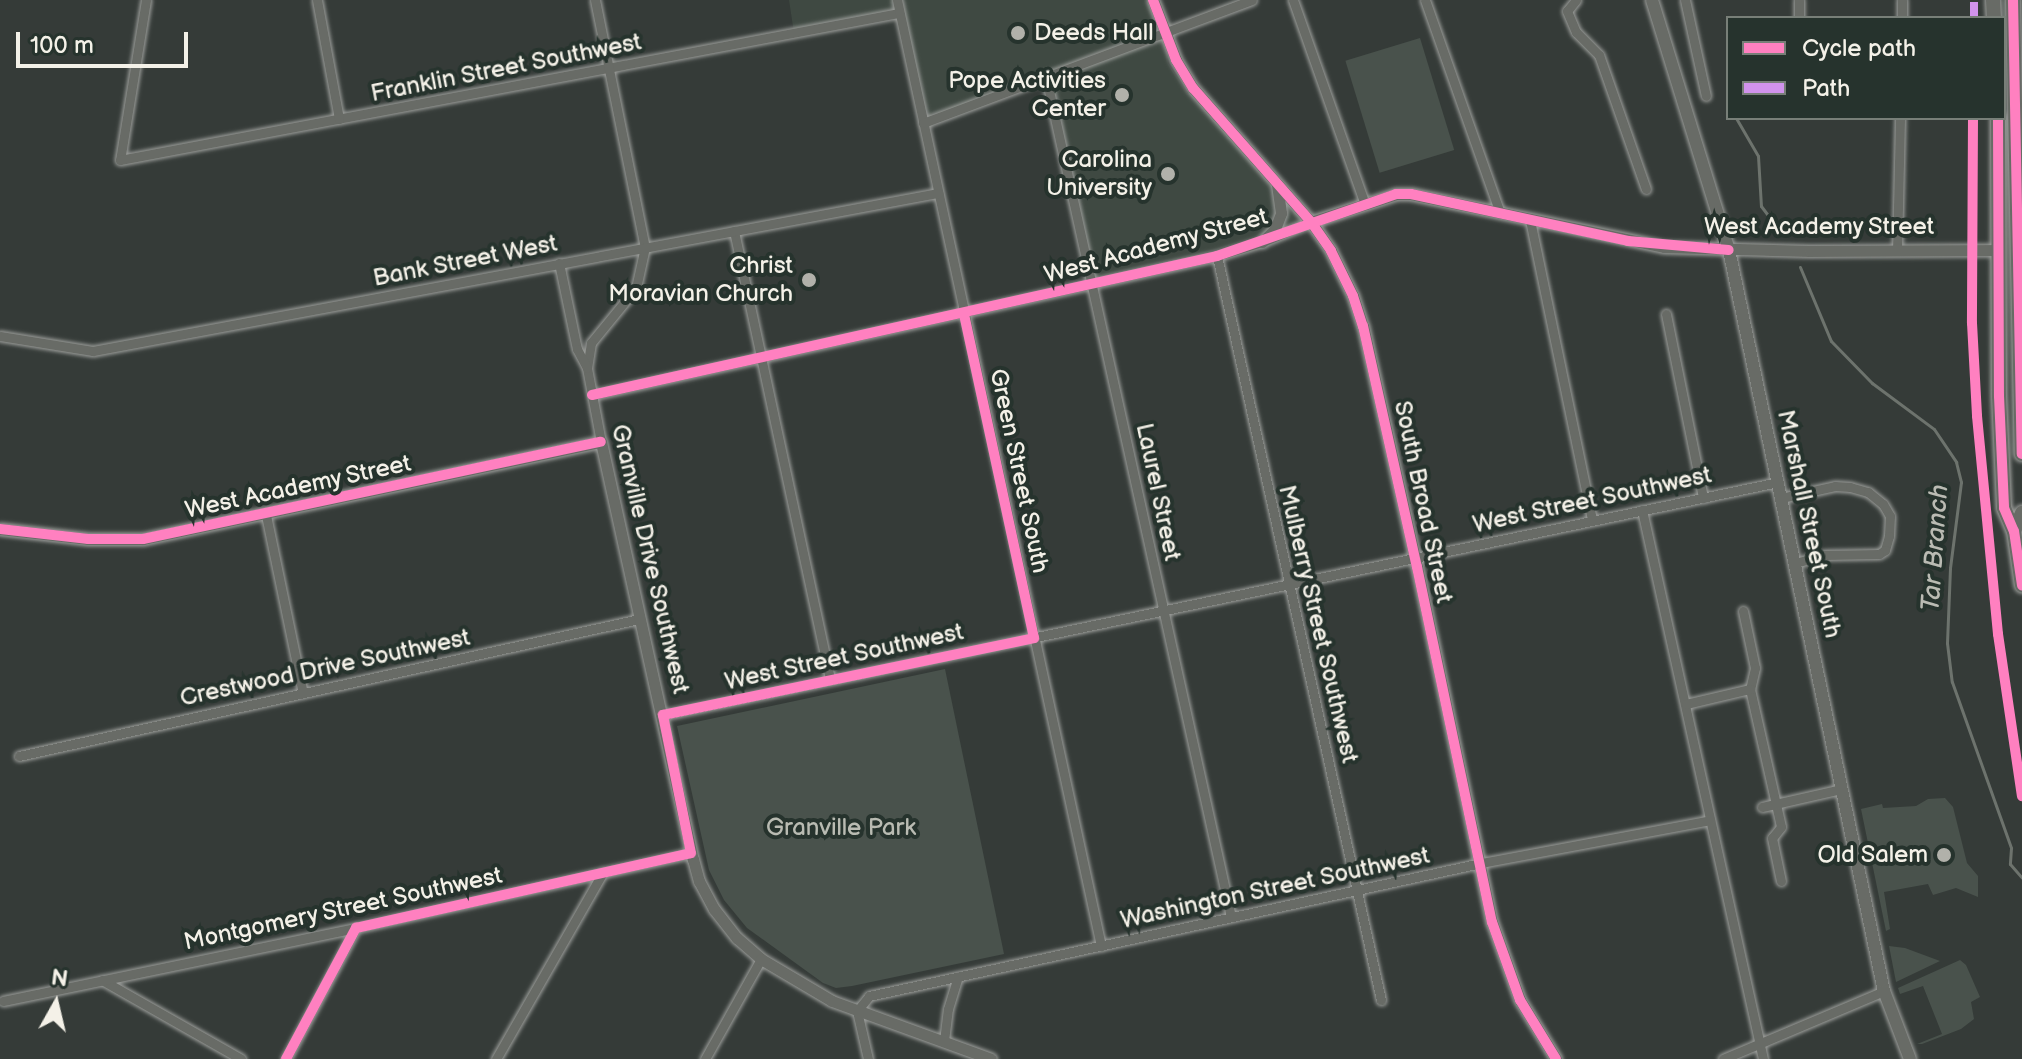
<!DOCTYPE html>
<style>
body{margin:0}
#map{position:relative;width:2022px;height:1059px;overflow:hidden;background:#353b38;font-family:"Balsamiq Sans",sans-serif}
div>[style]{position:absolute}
.built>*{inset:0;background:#3f4942}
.green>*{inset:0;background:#49524c;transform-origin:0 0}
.stream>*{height:3px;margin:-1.5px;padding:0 1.5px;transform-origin:1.5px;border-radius:1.5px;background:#6d736d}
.roads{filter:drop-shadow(0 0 2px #9c9e9b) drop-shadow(0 0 2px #9c9e9b)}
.minor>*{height:9px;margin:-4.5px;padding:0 4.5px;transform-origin:4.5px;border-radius:4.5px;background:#686b66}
.tertiary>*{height:11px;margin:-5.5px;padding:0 5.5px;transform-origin:5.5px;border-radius:5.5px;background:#686b66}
.secondary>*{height:12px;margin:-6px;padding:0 6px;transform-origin:6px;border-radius:6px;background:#686b66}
.primary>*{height:14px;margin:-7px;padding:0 7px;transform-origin:7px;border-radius:7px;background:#686b66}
.quiet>*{height:8px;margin-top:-4px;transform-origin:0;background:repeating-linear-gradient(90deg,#d193ec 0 16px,transparent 0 24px)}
.cycleway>*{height:10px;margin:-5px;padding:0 5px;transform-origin:5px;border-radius:5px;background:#ff80c0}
.dots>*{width:22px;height:22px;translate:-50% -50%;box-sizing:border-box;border:4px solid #26332d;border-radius:50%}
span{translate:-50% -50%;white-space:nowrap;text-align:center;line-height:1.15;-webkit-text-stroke:8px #26332d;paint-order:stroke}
.poi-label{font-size:24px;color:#f4f1e8}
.left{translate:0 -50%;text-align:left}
.right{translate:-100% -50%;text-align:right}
.street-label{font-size:24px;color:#f4f1e8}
.park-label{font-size:24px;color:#b9bbb2}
.water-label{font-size:26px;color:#babbb3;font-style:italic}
.legend{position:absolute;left:1726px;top:16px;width:280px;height:104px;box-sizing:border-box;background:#26332d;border:2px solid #787f78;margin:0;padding:10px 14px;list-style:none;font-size:24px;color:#f4f1e8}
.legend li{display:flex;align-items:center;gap:16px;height:40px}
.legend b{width:40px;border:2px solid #787f78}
.north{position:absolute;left:16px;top:963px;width:80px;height:80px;-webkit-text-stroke:6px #26332d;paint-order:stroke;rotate:8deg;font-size:22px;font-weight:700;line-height:32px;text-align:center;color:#f4f1e8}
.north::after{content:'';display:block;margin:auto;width:28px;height:36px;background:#f4f1e8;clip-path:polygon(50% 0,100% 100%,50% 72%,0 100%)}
.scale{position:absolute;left:16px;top:32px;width:172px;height:36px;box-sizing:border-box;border:4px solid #f4f1e8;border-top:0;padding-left:10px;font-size:24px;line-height:28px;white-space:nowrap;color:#f4f1e8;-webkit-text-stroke:6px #26332d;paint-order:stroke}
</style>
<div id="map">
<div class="built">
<i style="clip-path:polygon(789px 0,1153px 0,1164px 32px,1168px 63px,1188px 94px,1193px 88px,1311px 222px,1092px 286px,1045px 77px,923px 123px,899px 13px,794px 33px)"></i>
</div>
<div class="green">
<i style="left:1420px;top:38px;width:117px;height:78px;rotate:73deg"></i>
<i style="clip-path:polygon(945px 669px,1004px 954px,852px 986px,836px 988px,823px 983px,747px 928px,724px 900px,709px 870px,677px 726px)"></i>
<i style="clip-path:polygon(1945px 798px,1953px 807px,1967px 863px,1978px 876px,1978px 897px,1956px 888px,1933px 895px,1928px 884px,1884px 892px,1890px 929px,1886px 931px,1861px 809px,1882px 804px,1883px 808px,1916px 806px,1928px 799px)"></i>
<i style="clip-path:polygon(1889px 946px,1905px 948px,1940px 961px,1896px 982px)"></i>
<i style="clip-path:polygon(1960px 960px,1966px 965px,1980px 997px,1971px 1002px,1974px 1019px,1961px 1029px,1922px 1044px,1917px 1044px,1942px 1034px,1923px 986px,1900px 994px,1898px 988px)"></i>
</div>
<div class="stream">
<i style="left:1736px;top:118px;width:44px;rotate:59.9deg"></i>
<i style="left:1758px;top:156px;width:50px;rotate:86.6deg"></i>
<i style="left:1761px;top:206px;width:31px;rotate:53deg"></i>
<i style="left:1800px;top:267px;width:80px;rotate:67.3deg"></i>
<i style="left:1831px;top:341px;width:59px;rotate:45.7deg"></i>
<i style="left:1872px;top:383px;width:77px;rotate:36.6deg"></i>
<i style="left:1934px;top:429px;width:40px;rotate:56deg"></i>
<i style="left:1956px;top:462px;width:21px;rotate:76deg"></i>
<i style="left:1961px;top:482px;width:87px;rotate:97.3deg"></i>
<i style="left:1950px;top:568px;width:75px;rotate:92.3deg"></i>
<i style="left:1947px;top:643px;width:39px;rotate:83deg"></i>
<i style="left:1952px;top:682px;width:176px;rotate:70.4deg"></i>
<i style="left:2011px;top:848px;width:16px;rotate:94deg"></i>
<i style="left:2010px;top:864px;width:18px;rotate:49deg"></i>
</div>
<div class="roads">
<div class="minor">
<i style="left:146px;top:0;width:162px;rotate:99.2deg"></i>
<i style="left:120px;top:160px;width:793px;rotate:-10.69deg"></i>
<i style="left:317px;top:0;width:121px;rotate:79.5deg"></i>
<i style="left:595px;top:0;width:252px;rotate:78.6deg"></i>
<i style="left:645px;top:247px;width:42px;rotate:102.4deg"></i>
<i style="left:636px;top:288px;width:71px;rotate:129.3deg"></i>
<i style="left:591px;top:343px;width:25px;rotate:99deg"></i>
<i style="left:587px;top:368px;width:75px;rotate:79.3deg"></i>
<i style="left:897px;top:0;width:968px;rotate:77.83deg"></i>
<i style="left:1293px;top:0;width:216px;rotate:70.6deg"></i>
<i style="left:1425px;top:0;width:226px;rotate:70.6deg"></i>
<i style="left:1576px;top:0;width:14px;rotate:129deg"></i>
<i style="left:1567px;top:11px;width:23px;rotate:67deg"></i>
<i style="left:1576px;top:32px;width:33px;rotate:45deg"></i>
<i style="left:1599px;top:55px;width:142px;rotate:70.7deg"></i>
<i style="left:1685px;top:0;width:98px;rotate:77.7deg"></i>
<i style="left:1799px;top:18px;width:18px;rotate:-90deg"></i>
<i style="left:1902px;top:18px;width:18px;rotate:-90deg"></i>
<i style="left:1046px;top:77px;width:860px;rotate:77.58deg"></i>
<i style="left:923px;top:123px;width:351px;rotate:-20.5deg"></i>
<i style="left:1530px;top:220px;width:306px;rotate:78.3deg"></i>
<i style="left:734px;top:231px;width:458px;rotate:77.9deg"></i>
<i style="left:1897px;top:251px;width:133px;rotate:-88.7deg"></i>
<i style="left:1217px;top:256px;width:762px;rotate:77.57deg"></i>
<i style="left:559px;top:263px;width:88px;rotate:78.2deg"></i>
<i style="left:577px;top:349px;width:21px;rotate:62deg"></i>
<i style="left:1666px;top:314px;width:188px;rotate:78.6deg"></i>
<i style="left:0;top:336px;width:94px;rotate:9.2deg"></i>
<i style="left:93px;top:351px;width:860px;rotate:-10.59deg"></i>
<i style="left:592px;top:395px;width:640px;rotate:-12.54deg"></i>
<i style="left:1217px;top:256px;width:47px;rotate:-17.3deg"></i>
<i style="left:1262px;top:242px;width:53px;rotate:-22.2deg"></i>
<i style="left:1781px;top:498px;width:55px;rotate:-12.5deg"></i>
<i style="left:1835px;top:486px;width:15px;rotate:4deg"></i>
<i style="left:1850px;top:487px;width:19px;rotate:16deg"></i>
<i style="left:1868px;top:492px;width:19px;rotate:39deg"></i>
<i style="left:1883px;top:504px;width:14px;rotate:60deg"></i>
<i style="left:1890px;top:516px;width:20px;rotate:93deg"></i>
<i style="left:1889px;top:536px;width:15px;rotate:106deg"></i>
<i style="left:1885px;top:550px;width:7px;rotate:146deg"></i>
<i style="left:1879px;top:554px;width:54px;rotate:178.9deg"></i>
<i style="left:1825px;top:555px;width:31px;rotate:165deg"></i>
<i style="left:1642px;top:510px;width:562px;rotate:77.57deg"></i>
<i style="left:266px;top:515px;width:182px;rotate:78.3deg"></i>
<i style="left:1743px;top:611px;width:58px;rotate:78.1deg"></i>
<i style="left:1755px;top:668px;width:22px;rotate:103deg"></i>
<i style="left:1750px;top:689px;width:141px;rotate:77.3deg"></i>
<i style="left:1781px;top:827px;width:14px;rotate:129deg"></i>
<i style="left:1772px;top:838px;width:44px;rotate:78.2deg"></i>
<i style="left:1686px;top:704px;width:66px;rotate:-13.2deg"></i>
<i style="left:663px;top:715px;width:1139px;rotate:-11.8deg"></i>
<i style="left:19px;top:756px;width:635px;rotate:-12.46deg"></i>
<i style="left:1762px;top:807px;width:82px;rotate:-12.7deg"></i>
<i style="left:102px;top:980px;width:160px;rotate:29.6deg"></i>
<i style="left:3px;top:1001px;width:360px;rotate:-11.7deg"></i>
<i style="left:356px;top:928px;width:343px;rotate:-12.6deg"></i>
<i style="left:944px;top:1041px;width:32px;rotate:-83deg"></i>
<i style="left:948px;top:1009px;width:34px;rotate:-73deg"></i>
<i style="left:286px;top:1059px;width:149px;rotate:-61.9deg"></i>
<i style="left:496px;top:1059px;width:215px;rotate:-60.2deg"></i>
<i style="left:705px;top:1059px;width:115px;rotate:-60.8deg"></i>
<i style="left:868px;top:1059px;width:49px;rotate:-102.9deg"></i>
<i style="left:857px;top:1011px;width:19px;rotate:-51deg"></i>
<i style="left:869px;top:996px;width:626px;rotate:-12.26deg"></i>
<i style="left:1481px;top:863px;width:233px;rotate:-10.6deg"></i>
<i style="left:1723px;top:1059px;width:175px;rotate:-22.9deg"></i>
</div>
<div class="tertiary">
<i style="left:1153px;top:0;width:64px;rotate:69deg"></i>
<i style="left:1176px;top:60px;width:33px;rotate:59deg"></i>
<i style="left:1193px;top:88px;width:179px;rotate:48.6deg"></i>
<i style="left:1311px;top:222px;width:35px;rotate:55deg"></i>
<i style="left:1331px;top:251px;width:50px;rotate:63.9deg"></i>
<i style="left:1353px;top:296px;width:32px;rotate:72deg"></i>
<i style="left:1363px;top:326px;width:247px;rotate:77.4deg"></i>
<i style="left:1417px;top:567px;width:363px;rotate:78.1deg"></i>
<i style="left:1492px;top:922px;width:83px;rotate:70.3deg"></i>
<i style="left:1520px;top:1000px;width:69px;rotate:58.6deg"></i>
<i style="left:1311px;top:222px;width:89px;rotate:-18.2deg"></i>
<i style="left:1396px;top:194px;width:15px"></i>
<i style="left:1411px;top:194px;width:258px;rotate:11.8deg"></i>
<i style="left:1664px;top:247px;width:146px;rotate:1.6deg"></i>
<i style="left:1810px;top:251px;width:189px;rotate:-0.3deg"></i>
<i style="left:1262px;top:242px;width:18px;rotate:-45deg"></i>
<i style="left:1275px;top:229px;width:17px;rotate:-69deg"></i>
<i style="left:1281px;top:213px;width:28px;rotate:-98deg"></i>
<i style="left:0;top:529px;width:89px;rotate:6.5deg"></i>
<i style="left:88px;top:539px;width:55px"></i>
<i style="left:143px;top:539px;width:468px;rotate:-12deg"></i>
<i style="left:601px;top:442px;width:427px;rotate:77.6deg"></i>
<i style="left:693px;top:859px;width:23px;rotate:75deg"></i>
<i style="left:699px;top:881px;width:32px;rotate:62deg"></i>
<i style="left:714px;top:909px;width:37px;rotate:52deg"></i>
<i style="left:737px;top:938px;width:32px;rotate:41deg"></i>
<i style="left:761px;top:959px;width:82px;rotate:30.6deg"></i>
<i style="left:832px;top:1001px;width:169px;rotate:20deg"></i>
</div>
<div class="secondary">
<i style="left:1652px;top:0;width:262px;rotate:72.9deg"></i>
<i style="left:1729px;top:250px;width:757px;rotate:78.19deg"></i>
<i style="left:1884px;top:991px;width:73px;rotate:69.1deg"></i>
</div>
<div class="primary">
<i style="left:1993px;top:0;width:18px;rotate:87deg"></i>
<i style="left:2013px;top:0;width:454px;rotate:88.9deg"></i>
<i style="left:1998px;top:118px;width:278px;rotate:89.8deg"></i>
<i style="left:1999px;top:396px;width:112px;rotate:87.4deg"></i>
<i style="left:2004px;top:508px;width:25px;rotate:67deg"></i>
<i style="left:2014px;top:531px;width:55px;rotate:81.6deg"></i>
<i style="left:2014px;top:531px;width:20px;rotate:-66deg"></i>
</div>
</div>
<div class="quiet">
<i style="left:1974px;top:18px;width:18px;rotate:-90deg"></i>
</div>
<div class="cycleway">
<i style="left:1153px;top:0;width:64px;rotate:69deg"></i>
<i style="left:1176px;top:60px;width:33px;rotate:59deg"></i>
<i style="left:1193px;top:88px;width:179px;rotate:48.6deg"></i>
<i style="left:1311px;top:222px;width:35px;rotate:55deg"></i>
<i style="left:1331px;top:251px;width:50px;rotate:63.9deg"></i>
<i style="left:1353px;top:296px;width:32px;rotate:72deg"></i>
<i style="left:1363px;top:326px;width:247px;rotate:77.4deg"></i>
<i style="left:1417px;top:567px;width:363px;rotate:78.1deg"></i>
<i style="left:1492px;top:922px;width:83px;rotate:70.3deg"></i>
<i style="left:1520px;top:1000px;width:69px;rotate:58.6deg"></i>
<i style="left:2013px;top:0;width:454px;rotate:88.9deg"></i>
<i style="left:1973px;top:118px;width:205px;rotate:90.3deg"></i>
<i style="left:1972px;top:323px;width:93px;rotate:86.9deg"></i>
<i style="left:1977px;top:416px;width:219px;rotate:84.5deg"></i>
<i style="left:1998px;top:634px;width:164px;rotate:81.6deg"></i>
<i style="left:1998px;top:118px;width:278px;rotate:89.8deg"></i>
<i style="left:1999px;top:396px;width:112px;rotate:87.4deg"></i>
<i style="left:2004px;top:508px;width:25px;rotate:67deg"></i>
<i style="left:2014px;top:531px;width:55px;rotate:81.6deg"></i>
<i style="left:592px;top:395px;width:640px;rotate:-12.54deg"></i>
<i style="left:1217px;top:256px;width:189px;rotate:-19.1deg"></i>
<i style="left:1396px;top:194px;width:15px"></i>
<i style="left:1411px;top:194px;width:222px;rotate:12.2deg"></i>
<i style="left:1628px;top:241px;width:101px;rotate:5.1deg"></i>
<i style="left:0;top:529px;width:89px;rotate:6.5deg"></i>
<i style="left:88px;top:539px;width:55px"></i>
<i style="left:143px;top:539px;width:468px;rotate:-12deg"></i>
<i style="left:286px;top:1059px;width:149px;rotate:-61.9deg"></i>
<i style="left:356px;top:928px;width:343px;rotate:-12.6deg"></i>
<i style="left:691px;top:853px;width:141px;rotate:-101.5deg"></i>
<i style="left:663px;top:715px;width:379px;rotate:-11.7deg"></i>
<i style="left:1034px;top:638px;width:332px;rotate:-102.2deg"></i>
</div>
<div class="dots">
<i style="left:1018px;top:33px;background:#b1b1aa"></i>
<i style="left:1122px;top:95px;background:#b1b1aa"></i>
<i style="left:1168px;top:174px;background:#b1b1aa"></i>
<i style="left:809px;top:280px;background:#b1b1aa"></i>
<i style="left:1944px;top:855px;background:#b1b1aa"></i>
</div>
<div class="poi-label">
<span class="left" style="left:1034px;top:33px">Deeds Hall</span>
<span class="right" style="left:1106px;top:95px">Pope Activities<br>Center</span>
<span class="right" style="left:1152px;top:174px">Carolina<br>University</span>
<span class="right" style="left:793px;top:280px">Christ<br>Moravian Church</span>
<span class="right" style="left:1928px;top:855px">Old Salem</span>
</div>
<div class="street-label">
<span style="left:506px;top:68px;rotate:-11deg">Franklin Street Southwest</span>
<span style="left:1819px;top:227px">West Academy Street</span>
<span style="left:1156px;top:246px;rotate:-15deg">West Academy Street</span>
<span style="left:465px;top:261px;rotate:-11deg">Bank Street West</span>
<span style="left:1019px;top:471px;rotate:78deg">Green Street South</span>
<span style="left:298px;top:487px;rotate:-12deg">West Academy Street</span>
<span style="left:1158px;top:492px;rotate:78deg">Laurel Street</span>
<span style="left:1592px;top:500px;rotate:-12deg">West Street Southwest</span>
<span style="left:1423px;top:502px;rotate:78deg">South Broad Street</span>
<span style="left:1809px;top:524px;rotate:78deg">Marshall Street South</span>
<span style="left:650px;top:559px;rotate:77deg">Granville Drive Southwest</span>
<span style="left:1318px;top:624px;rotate:77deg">Mulberry Street Southwest</span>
<span style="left:844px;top:657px;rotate:-12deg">West Street Southwest</span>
<span style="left:325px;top:668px;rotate:-12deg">Crestwood Drive Southwest</span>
<span style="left:1275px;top:888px;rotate:-12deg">Washington Street Southwest</span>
<span style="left:343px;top:909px;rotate:-12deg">Montgomery Street Southwest</span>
</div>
<div class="park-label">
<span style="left:841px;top:828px">Granville Park</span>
</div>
<div class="water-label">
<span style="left:1936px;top:548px;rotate:-86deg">Tar Branch</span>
</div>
<ul class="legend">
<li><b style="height:10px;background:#ff80c0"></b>Cycle path</li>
<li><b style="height:10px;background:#d193ec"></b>Path</li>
</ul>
<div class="north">N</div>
<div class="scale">100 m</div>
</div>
